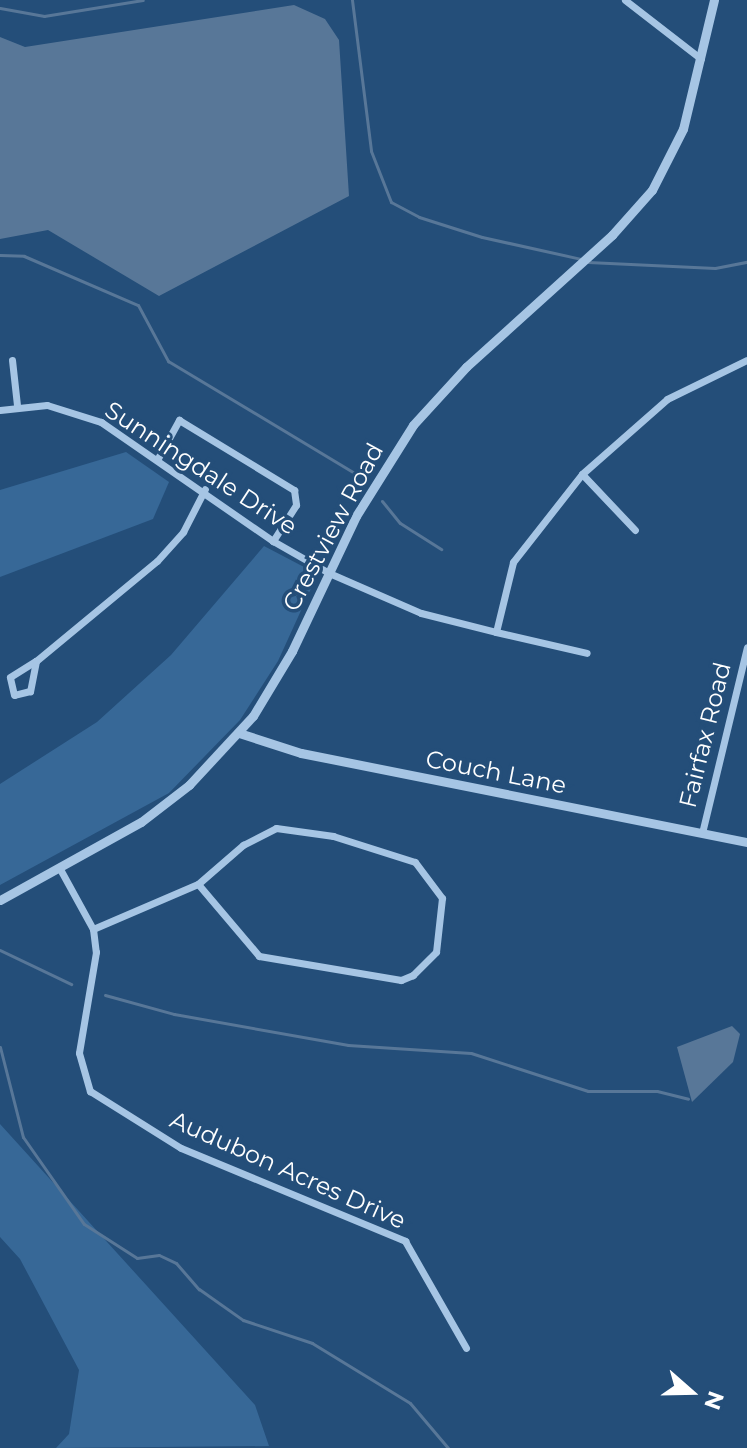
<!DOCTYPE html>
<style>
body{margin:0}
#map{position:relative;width:747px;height:1448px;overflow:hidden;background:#244e79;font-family:Montserrat,sans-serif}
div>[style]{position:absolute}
.green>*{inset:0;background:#376897}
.water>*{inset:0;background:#587798}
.stream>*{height:3px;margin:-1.5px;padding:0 1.5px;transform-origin:1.5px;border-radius:1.5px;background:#587798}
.minor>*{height:7px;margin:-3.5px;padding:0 3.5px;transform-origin:3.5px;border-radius:3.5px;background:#a6c5e4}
.tertiary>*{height:9px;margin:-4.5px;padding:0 4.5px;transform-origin:4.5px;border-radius:4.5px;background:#a6c5e4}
span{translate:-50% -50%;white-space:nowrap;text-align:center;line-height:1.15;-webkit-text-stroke:7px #244e79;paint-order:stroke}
.street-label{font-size:24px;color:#fff}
.north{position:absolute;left:651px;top:1352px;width:80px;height:80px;-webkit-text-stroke:6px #244e79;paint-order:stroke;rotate:110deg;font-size:22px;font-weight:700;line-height:32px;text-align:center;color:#fff}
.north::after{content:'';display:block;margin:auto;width:28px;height:36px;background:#fff;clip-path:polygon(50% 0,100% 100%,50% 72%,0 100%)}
</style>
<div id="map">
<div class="green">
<i style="clip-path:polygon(126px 452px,169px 482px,153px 519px,0 577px,0 490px)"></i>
<i style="clip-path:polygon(264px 546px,304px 567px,314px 582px,278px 661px,240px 720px,169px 793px,0 885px,0 784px,97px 722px,171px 655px)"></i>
<i style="clip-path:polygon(0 1124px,255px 1405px,269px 1446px,56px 1448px,69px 1434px,79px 1370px,20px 1259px,0 1237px)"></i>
</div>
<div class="water">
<i style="clip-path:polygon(294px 5px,325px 19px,339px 40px,349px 196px,159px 296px,48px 230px,0 239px,0 37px,25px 47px)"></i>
<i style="clip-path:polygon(732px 1026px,740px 1034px,733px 1062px,692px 1102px,677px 1047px)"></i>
</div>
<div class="stream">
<i style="left:352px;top:0;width:152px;rotate:82.8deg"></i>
<i style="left:371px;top:151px;width:55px;rotate:68.6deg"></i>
<i style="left:391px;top:202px;width:32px;rotate:28deg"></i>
<i style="left:419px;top:217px;width:66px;rotate:17.6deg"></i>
<i style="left:482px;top:237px;width:101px;rotate:12.5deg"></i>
<i style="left:0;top:8px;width:45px;rotate:10.3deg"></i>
<i style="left:44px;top:16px;width:100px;rotate:-9.2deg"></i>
<i style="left:0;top:255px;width:24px;rotate:2deg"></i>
<i style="left:24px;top:256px;width:124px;rotate:23.3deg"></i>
<i style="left:138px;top:305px;width:64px;rotate:61.8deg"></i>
<i style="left:168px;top:361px;width:219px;rotate:31deg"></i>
<i style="left:588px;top:262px;width:127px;rotate:2.7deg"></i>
<i style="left:715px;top:268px;width:33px;rotate:-11deg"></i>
<i style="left:382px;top:501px;width:28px;rotate:51deg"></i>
<i style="left:400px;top:523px;width:49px;rotate:32.4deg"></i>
<i style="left:0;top:950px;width:79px;rotate:25.6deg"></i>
<i style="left:105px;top:995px;width:72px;rotate:15.4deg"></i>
<i style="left:174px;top:1014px;width:177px;rotate:10.1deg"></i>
<i style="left:348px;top:1045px;width:123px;rotate:3.7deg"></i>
<i style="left:471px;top:1053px;width:123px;rotate:18deg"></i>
<i style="left:588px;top:1091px;width:69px"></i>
<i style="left:657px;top:1091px;width:32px;rotate:14deg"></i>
<i style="left:0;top:1047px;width:93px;rotate:75.7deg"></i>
<i style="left:23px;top:1137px;width:106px;rotate:55deg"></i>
<i style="left:84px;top:1224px;width:63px;rotate:32.7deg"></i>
<i style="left:137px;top:1258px;width:22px;rotate:-8deg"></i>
<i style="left:159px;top:1255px;width:19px;rotate:25deg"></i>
<i style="left:176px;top:1263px;width:35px;rotate:49deg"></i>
<i style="left:199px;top:1289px;width:54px;rotate:35.2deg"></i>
<i style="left:243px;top:1320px;width:73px;rotate:18.4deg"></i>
<i style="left:312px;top:1343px;width:115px;rotate:31.5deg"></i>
<i style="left:410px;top:1403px;width:59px;rotate:49.8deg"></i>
</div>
<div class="minor">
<i style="left:625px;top:0;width:96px;rotate:37.8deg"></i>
<i style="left:12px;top:360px;width:45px;rotate:83.7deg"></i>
<i style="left:0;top:410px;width:47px;rotate:-6.1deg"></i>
<i style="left:47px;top:405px;width:57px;rotate:17.5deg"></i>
<i style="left:101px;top:422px;width:209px;rotate:34.7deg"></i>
<i style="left:273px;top:541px;width:64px;rotate:29.7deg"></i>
<i style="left:329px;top:573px;width:100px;rotate:23.5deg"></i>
<i style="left:421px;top:613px;width:77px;rotate:14.2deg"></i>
<i style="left:496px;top:632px;width:72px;rotate:-76.3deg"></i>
<i style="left:513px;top:562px;width:112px;rotate:-51.9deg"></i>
<i style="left:582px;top:474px;width:113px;rotate:-41.4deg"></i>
<i style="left:667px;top:399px;width:89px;rotate:-26deg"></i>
<i style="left:157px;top:460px;width:46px;rotate:-61.2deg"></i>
<i style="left:179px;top:420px;width:135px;rotate:31.3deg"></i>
<i style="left:294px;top:490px;width:15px;rotate:82deg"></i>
<i style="left:296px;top:505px;width:43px;rotate:122.6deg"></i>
<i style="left:582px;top:474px;width:77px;rotate:46.6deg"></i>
<i style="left:496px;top:632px;width:93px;rotate:13deg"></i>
<i style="left:36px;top:661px;width:31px;rotate:101deg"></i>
<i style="left:30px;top:691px;width:16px;rotate:166deg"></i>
<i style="left:14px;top:695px;width:18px;rotate:-103deg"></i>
<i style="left:10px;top:677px;width:31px;rotate:-32deg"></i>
<i style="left:36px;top:661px;width:157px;rotate:-39.6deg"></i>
<i style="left:157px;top:561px;width:39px;rotate:-48deg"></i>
<i style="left:183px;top:532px;width:48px;rotate:-62.9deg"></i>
<i style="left:702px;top:833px;width:191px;rotate:-76.4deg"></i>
<i style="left:60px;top:869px;width:68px;rotate:61.2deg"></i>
<i style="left:93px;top:929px;width:23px;rotate:83deg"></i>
<i style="left:96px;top:952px;width:102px;rotate:99.6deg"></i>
<i style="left:79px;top:1053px;width:40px;rotate:74deg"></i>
<i style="left:90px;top:1091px;width:107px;rotate:32.1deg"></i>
<i style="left:181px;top:1148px;width:243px;rotate:22.5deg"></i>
<i style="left:405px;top:1241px;width:123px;rotate:60.3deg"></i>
<i style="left:93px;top:929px;width:114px;rotate:-23.2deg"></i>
<i style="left:198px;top:884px;width:60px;rotate:-40.9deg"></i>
<i style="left:243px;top:845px;width:37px;rotate:-27deg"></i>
<i style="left:276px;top:828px;width:58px;rotate:8deg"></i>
<i style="left:333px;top:836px;width:86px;rotate:17.6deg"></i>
<i style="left:415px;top:862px;width:45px;rotate:53.1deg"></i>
<i style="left:442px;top:898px;width:54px;rotate:96.3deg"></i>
<i style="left:436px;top:952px;width:33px;rotate:135deg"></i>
<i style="left:413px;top:975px;width:13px;rotate:157deg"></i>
<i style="left:401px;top:980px;width:144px;rotate:-170.4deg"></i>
<i style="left:259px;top:956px;width:94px;rotate:-130.3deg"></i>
</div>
<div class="tertiary">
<i style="left:239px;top:733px;width:65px;rotate:17.9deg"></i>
<i style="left:301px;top:753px;width:455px;rotate:11.3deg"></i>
<i style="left:0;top:900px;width:161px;rotate:-29deg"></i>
<i style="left:141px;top:822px;width:61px;rotate:-37.6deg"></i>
<i style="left:189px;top:785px;width:94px;rotate:-47.2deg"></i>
<i style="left:253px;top:716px;width:76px;rotate:-59deg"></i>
<i style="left:292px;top:651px;width:149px;rotate:-64.6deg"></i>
<i style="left:356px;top:516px;width:107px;rotate:-57.9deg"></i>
<i style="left:413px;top:425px;width:79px;rotate:-47.6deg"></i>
<i style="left:466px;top:367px;width:197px;rotate:-42.1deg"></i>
<i style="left:612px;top:235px;width:60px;rotate:-48.4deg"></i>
<i style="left:652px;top:190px;width:68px;rotate:-63.1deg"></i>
<i style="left:683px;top:129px;width:133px;rotate:-76.5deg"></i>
</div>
<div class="street-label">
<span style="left:201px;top:468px;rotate:33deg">Sunningdale Drive</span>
<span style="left:333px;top:527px;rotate:-62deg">Crestview Road</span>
<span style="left:705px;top:735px;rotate:-76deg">Fairfax Road</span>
<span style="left:496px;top:772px;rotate:11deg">Couch Lane</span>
<span style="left:288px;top:1170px;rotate:24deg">Audubon Acres Drive</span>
</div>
<div class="north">N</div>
</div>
